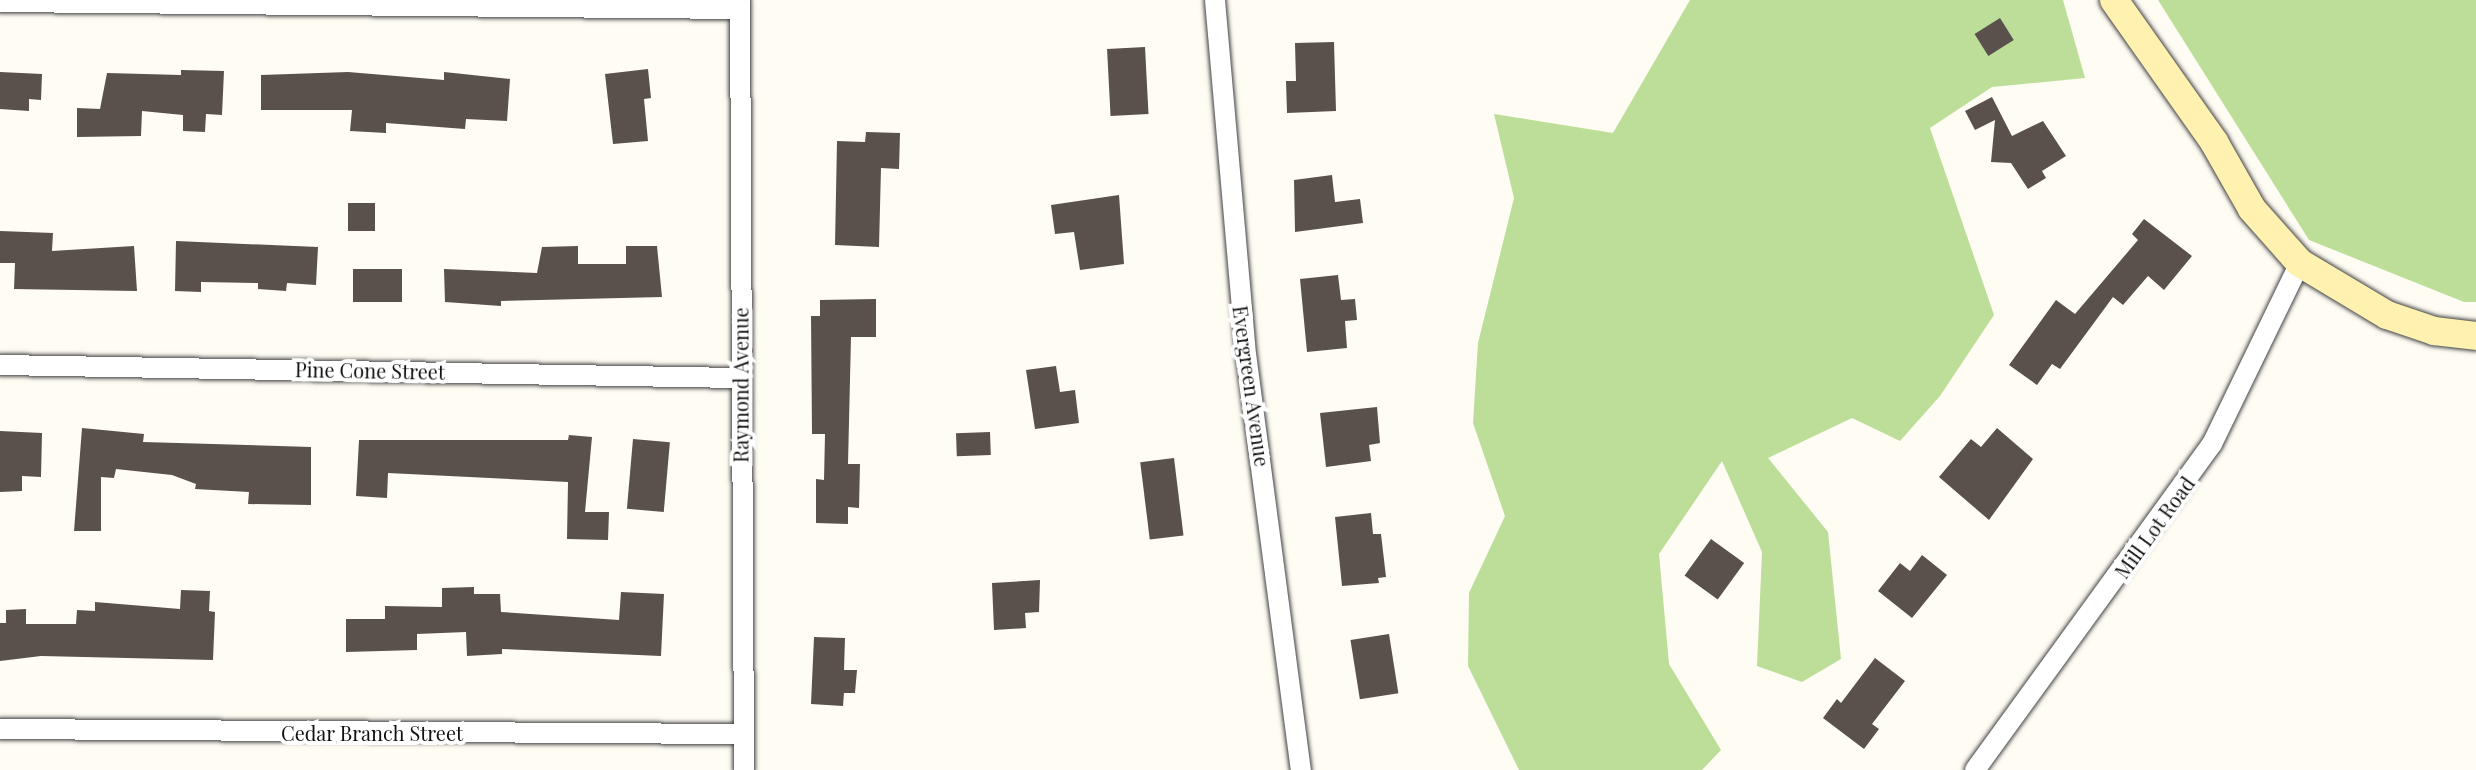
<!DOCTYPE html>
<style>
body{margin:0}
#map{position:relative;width:2476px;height:770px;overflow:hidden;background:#fffcf4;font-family:"Playfair Display",serif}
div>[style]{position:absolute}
.forest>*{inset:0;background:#bcde99}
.building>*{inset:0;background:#5a504c;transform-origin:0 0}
.roads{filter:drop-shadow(0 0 2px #434343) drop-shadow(0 0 2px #434343)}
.street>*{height:20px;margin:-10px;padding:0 10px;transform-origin:10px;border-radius:10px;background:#fff}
.secondary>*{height:28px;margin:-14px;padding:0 14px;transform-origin:14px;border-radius:14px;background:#fff1af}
span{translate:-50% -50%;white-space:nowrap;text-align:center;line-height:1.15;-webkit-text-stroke:8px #fff;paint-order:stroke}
.street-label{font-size:20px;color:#101010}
</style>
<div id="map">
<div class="forest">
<i style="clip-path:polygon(1690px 0,2063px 0,2085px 78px,1992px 87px,1930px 128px,1994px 315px,1940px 396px,1900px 441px,1852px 418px,1768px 458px,1828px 532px,1841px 659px,1802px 682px,1757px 666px,1762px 552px,1722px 461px,1659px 554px,1669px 664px,1721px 750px,1702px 770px,1519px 770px,1468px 666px,1469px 593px,1505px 516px,1473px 423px,1478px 343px,1514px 198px,1494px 114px,1613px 133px)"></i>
<i style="clip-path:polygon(2158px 0,2476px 0,2476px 302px,2464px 302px,2309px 240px)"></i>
</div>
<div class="building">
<i style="left:2000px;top:18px;width:26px;height:30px;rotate:58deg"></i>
<i style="clip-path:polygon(1334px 42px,1336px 111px,1287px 113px,1286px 81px,1296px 81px,1295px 43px)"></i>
<i style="left:1145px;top:47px;width:67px;height:38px;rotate:87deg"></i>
<i style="clip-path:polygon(648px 69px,651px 98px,644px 99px,648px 141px,613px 144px,605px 74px)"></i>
<i style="clip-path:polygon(181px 70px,224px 71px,222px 115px,206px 114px,205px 132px,183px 131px,183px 115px,142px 111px,141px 136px,77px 137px,77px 108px,100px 109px,107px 73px,181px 75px)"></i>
<i style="clip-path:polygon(0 72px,42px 74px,41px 100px,29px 99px,29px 111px,0 109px)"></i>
<i style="clip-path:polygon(348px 72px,444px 80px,444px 72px,510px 79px,507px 121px,466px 119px,465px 129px,386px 123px,386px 133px,350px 131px,352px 110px,261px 110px,261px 75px)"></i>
<i style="clip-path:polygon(1992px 97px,2012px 136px,2043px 121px,2066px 156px,2042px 171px,2046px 178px,2028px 189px,2011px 163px,1991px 162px,1995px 120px,1975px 130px,1965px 111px)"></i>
<i style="clip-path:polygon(866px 132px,900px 133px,899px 169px,881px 168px,879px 247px,835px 245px,837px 141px,865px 142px)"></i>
<i style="clip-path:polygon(1332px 175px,1335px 202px,1360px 199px,1363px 223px,1295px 232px,1294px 180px)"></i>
<i style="clip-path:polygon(1119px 195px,1124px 264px,1080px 270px,1074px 232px,1055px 234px,1051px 205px)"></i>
<i style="left:348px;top:203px;width:27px;height:28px"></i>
<i style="clip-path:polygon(2144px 219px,2192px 256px,2164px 290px,2148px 276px,2123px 305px,2113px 297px,2060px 369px,2052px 364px,2037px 385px,2009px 365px,2056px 300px,2075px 314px,2138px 240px,2132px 234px)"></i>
<i style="clip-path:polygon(0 231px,53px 233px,52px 251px,134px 246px,137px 291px,14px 289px,15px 263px,0 263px)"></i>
<i style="clip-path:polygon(176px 241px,318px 247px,316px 285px,287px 283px,286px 291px,258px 289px,258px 283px,201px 282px,201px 292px,175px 291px)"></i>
<i style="clip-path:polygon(578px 246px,578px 264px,626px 264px,626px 246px,657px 246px,662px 297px,501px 301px,501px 306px,445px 302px,444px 269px,537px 273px,542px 247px)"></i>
<i style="left:402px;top:269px;width:33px;height:49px;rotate:90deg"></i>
<i style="clip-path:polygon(1338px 275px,1341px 300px,1355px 299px,1357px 320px,1345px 321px,1347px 348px,1307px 352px,1300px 279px)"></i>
<i style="clip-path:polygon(876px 299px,876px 337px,851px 337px,848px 464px,860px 464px,859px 508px,848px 507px,848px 524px,816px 523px,816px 479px,824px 480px,825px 434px,812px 434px,811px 316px,820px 316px,820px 300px)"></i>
<i style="clip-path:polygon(1056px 366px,1060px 392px,1075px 390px,1079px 423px,1035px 429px,1026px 370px)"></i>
<i style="clip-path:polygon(1377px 407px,1380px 443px,1369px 445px,1371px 461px,1326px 467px,1320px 413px)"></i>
<i style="clip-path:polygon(82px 428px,144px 434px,143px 442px,311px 447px,311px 505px,248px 504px,249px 492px,195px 489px,196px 484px,172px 475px,116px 469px,114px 478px,101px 477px,101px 531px,74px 531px)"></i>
<i style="clip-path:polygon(1997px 428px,2033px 459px,1989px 520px,1939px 477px,1971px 439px,1981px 447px)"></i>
<i style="clip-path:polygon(0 431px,42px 433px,41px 477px,22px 476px,22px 491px,0 492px)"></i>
<i style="left:990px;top:432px;width:23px;height:34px;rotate:88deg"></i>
<i style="clip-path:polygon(569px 435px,592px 437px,585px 512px,609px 512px,608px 540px,567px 539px,568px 482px,388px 473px,387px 498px,356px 496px,359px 440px,568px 440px)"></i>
<i style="left:633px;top:439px;width:37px;height:70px;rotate:5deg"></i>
<i style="left:1174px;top:458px;width:78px;height:34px;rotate:83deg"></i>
<i style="clip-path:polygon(1371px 513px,1373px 534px,1381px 534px,1386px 577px,1378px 578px,1379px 583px,1342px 586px,1335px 517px)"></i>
<i style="left:1711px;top:539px;width:41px;height:45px;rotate:36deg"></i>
<i style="clip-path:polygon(1922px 555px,1947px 575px,1912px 618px,1878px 591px,1900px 563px,1910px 571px)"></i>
<i style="clip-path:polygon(1040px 580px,1039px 612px,1025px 613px,1026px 628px,994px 630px,992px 583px)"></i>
<i style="clip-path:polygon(474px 587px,474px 594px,500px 594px,501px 612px,619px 620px,621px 592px,664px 594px,661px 656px,502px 649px,502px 654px,467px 656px,466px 632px,417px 634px,417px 650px,346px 652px,346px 619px,385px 619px,385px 606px,442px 607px,442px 588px)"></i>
<i style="clip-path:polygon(181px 590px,210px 591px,209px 611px,215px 612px,213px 660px,41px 656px,0 661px,0 623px,6px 623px,6px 610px,26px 609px,26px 624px,76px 624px,77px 610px,95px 611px,95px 602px,180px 609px)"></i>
<i style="left:1389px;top:634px;width:60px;height:39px;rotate:81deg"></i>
<i style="clip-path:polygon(814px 637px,845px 638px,844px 670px,857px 670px,855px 693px,844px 693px,843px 706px,811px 704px)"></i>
<i style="clip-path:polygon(1875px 658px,1905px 681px,1872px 724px,1879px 729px,1864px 749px,1823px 718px,1837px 699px,1841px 703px)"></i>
</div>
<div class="roads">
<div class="street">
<i style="left:740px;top:0;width:770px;rotate:89.7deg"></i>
<i style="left:1215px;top:0;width:347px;rotate:85deg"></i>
<i style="left:1245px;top:346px;width:428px;rotate:82.5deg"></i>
<i style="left:0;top:2px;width:740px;rotate:0.54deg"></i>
<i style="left:0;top:365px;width:739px;rotate:1.01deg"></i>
<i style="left:0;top:729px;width:743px;rotate:0.39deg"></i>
<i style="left:1975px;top:770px;width:403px;rotate:-54deg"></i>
<i style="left:2212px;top:444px;width:201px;rotate:-64.1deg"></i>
</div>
<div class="secondary">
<i style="left:2114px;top:0;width:174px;rotate:54.8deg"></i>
<i style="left:2214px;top:142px;width:77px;rotate:60.4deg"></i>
<i style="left:2252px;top:209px;width:72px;rotate:48.4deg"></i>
<i style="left:2300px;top:263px;width:101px;rotate:30.9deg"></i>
<i style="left:2387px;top:315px;width:50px;rotate:18.8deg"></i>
<i style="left:2434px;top:331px;width:42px;rotate:6.8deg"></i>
</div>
</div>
<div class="street-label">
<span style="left:370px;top:370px;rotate:1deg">Pine Cone Street</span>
<span style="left:740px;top:385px;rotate:-90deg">Raymond Avenue</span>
<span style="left:1252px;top:386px;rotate:82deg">Evergreen Avenue</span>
<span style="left:2154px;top:527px;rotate:-54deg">Mill Lot Road</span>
<span style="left:372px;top:732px">Cedar Branch Street</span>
</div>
</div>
